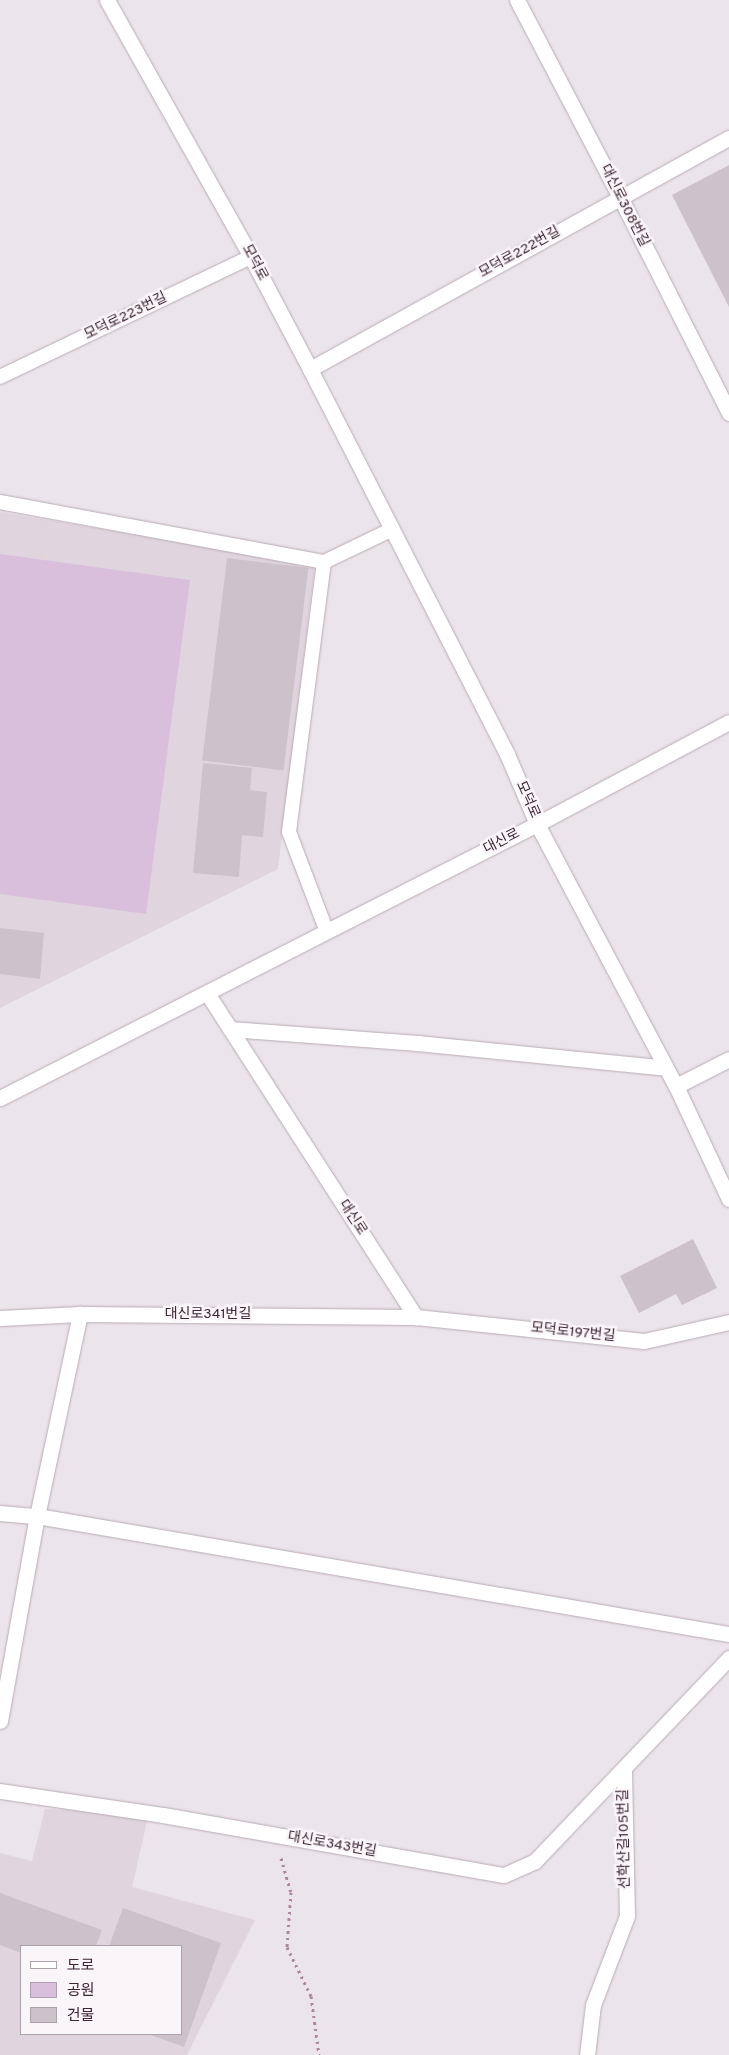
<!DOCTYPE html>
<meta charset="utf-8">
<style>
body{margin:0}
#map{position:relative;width:729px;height:2055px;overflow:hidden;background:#ece4eb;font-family:Overpass,"Noto Sans KR",sans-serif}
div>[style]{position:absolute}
.built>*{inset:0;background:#e0d5de}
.green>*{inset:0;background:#d9bfdb}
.building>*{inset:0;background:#cdc1ca;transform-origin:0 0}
.path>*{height:3px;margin-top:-1.5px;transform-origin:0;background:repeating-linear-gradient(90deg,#ad87a0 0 2.5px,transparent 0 6.5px)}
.roads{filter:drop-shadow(0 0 1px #b8abb4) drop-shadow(0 0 1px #b8abb4)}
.lane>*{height:14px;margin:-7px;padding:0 7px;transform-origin:7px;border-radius:7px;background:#fff}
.street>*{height:15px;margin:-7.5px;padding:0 7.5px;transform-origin:7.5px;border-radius:7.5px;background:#fff}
.secondary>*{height:15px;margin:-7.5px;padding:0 7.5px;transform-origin:7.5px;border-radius:7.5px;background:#fff}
span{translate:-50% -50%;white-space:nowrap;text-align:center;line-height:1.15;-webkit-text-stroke:5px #f9f5f8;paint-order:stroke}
.street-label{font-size:14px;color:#3d2534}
.legend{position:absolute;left:20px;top:1945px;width:162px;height:90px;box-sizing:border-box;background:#f9f5f8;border:1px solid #aea2aa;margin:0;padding:6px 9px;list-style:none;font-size:15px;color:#3d2534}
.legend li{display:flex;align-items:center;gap:10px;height:25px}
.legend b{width:25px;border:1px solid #aea2aa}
</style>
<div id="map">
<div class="built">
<i style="clip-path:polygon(0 512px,315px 565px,278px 869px,0 1008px)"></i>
<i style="clip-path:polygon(evenodd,45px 1809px,149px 1813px,132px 1887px,255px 1920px,187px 2055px,0 2055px,0 1853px,32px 1861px,45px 1809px,21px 1946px,181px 1946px,181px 2034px,21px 2034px,21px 1946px)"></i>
</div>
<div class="green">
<i style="clip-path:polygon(0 554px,190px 580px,146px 914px,0 894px)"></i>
</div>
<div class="building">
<i style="clip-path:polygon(729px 165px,729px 307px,672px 195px)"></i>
<i style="left:227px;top:558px;width:82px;height:204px;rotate:7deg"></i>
<i style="clip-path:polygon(203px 763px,252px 768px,250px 790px,267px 792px,263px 837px,242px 835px,239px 877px,193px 873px)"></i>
<i style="clip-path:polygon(0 928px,44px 933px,40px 979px,0 974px)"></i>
<i style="clip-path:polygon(693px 1239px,717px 1288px,682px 1305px,676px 1294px,639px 1313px,620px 1276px)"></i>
<i style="clip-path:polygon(0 1893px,102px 1930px,96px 1946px,21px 1946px,21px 1953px,0 1945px)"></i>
<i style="clip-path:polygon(123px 1908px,221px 1943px,184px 2047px,148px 2034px,181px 2034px,181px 1946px,109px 1946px)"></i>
</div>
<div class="path">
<i style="left:281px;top:1858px;width:35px;rotate:74deg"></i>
<i style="left:291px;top:1892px;width:55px;rotate:94.2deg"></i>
<i style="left:287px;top:1947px;width:55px;rotate:63.9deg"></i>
<i style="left:311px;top:1996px;width:60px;rotate:82.3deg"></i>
</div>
<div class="roads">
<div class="lane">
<i style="left:0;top:377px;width:278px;rotate:-25.6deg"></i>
<i style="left:0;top:502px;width:330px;rotate:10.5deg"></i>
<i style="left:324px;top:562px;width:76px;rotate:-25.6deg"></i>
<i style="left:324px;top:562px;width:272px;rotate:97.4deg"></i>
<i style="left:289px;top:832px;width:107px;rotate:69.2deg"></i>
</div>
<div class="street">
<i style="left:517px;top:0;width:222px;rotate:62.4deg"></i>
<i style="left:620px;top:197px;width:242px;rotate:63.2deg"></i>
<i style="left:310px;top:369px;width:478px;rotate:-28.9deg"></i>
<i style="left:207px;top:993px;width:386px;rotate:57.2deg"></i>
<i style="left:230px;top:1029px;width:188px;rotate:4.3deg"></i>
<i style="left:417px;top:1043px;width:250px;rotate:5.7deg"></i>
<i style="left:676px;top:1086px;width:59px;rotate:-27deg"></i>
<i style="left:0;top:1318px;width:80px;rotate:-2.9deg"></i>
<i style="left:80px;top:1314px;width:336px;rotate:0.5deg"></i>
<i style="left:416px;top:1317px;width:229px;rotate:6deg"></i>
<i style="left:644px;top:1341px;width:87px;rotate:-12.6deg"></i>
<i style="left:0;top:1513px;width:37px;rotate:5deg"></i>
<i style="left:37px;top:1516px;width:702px;rotate:9.68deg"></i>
<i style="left:0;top:1721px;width:208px;rotate:-79.8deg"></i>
<i style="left:37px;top:1516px;width:207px;rotate:-78deg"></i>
<i style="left:0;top:1791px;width:165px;rotate:8.4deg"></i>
<i style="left:163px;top:1815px;width:346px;rotate:10deg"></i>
<i style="left:504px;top:1875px;width:34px;rotate:-24deg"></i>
<i style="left:535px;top:1861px;width:281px;rotate:-46.3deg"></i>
<i style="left:587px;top:2055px;width:50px;rotate:-83.2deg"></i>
<i style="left:593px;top:2005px;width:95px;rotate:-69.1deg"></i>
<i style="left:627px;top:1916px;width:146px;rotate:-91.2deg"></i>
</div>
<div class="secondary">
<i style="left:107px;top:0;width:295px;rotate:60.7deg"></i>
<i style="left:251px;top:257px;width:127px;rotate:62.2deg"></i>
<i style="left:310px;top:369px;width:432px;rotate:62.9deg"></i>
<i style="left:507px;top:754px;width:76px;rotate:66.8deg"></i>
<i style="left:537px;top:824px;width:297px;rotate:62.1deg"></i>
<i style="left:676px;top:1086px;width:125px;rotate:64.9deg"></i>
<i style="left:0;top:1098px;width:603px;rotate:-27.03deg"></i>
<i style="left:537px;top:824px;width:217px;rotate:-28deg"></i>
</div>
</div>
<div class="street-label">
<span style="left:624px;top:206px;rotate:63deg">대신로308번길</span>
<span style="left:520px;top:253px;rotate:-29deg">모덕로222번길</span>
<span style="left:254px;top:263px;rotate:62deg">모덕로</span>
<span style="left:126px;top:317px;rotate:-26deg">모덕로223번길</span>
<span style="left:527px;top:800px;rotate:66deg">모덕로</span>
<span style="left:502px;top:842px;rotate:-27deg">대신로</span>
<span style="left:352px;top:1218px;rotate:57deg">대신로</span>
<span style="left:208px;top:1315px">대신로341번길</span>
<span style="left:573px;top:1333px;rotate:6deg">모덕로197번길</span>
<span style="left:625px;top:1839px;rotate:-91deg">선학산길105번길</span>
<span style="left:332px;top:1845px;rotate:10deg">대신로343번길</span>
</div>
<ul class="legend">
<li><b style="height:6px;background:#fff"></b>도로</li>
<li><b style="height:14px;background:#d9bfdb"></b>공원</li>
<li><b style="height:14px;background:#cdc1ca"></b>건물</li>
</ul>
</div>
